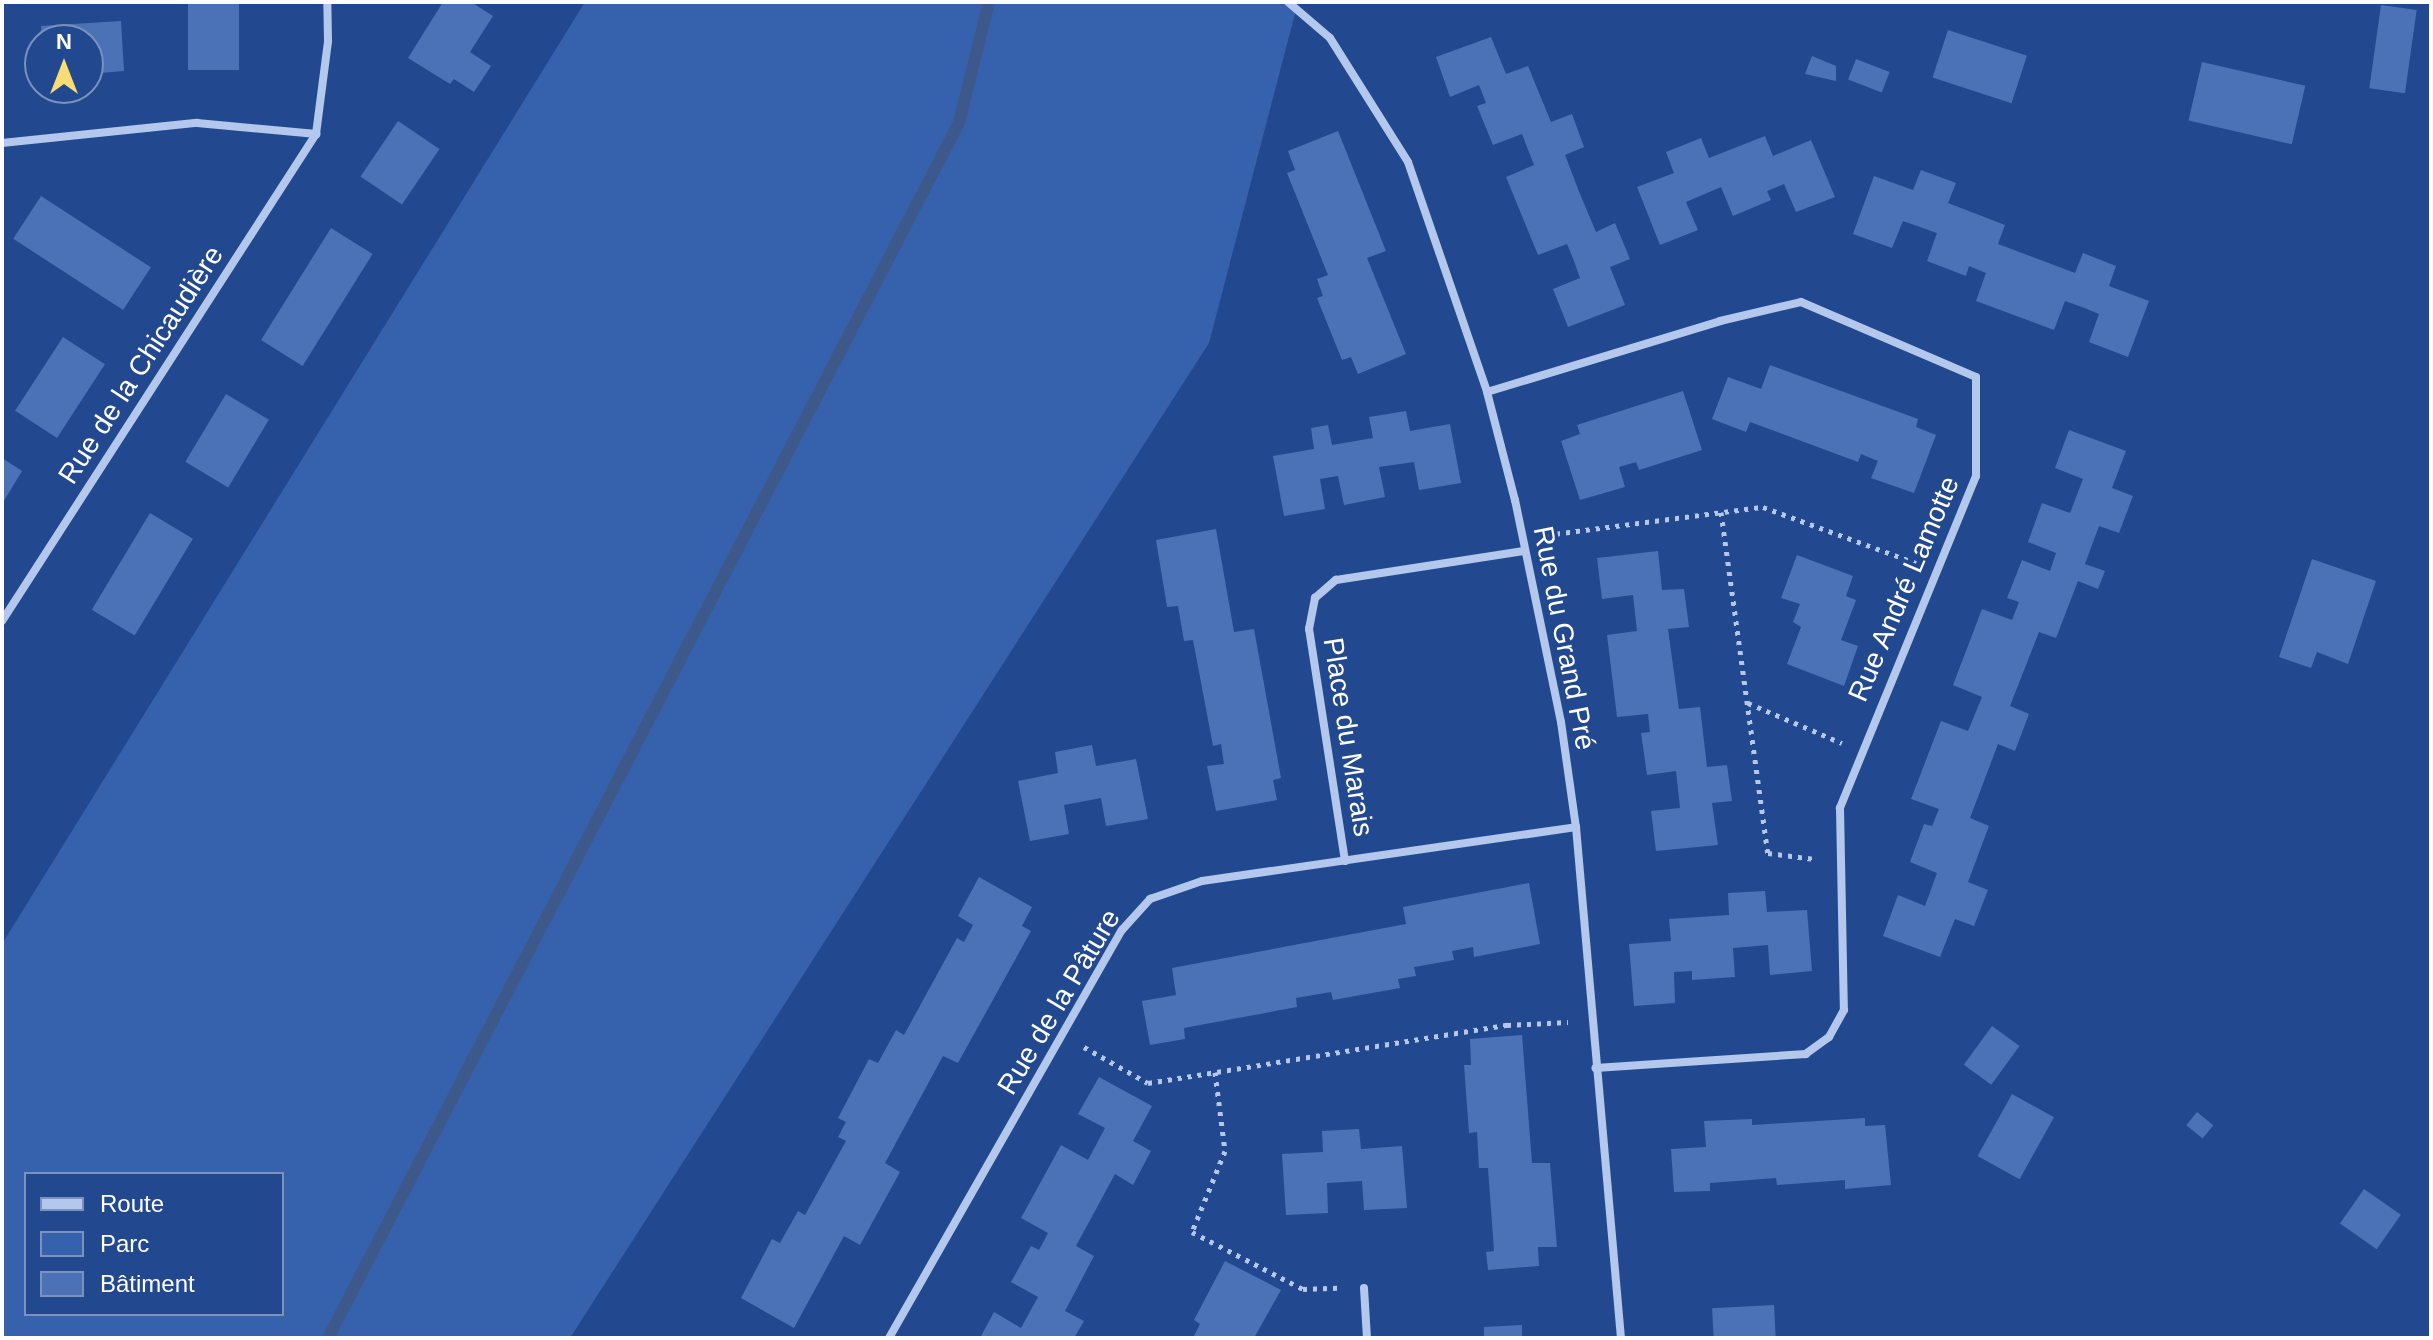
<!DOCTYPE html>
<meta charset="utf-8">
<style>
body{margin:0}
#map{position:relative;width:2433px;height:1340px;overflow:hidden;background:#224990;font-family:Helvetica,sans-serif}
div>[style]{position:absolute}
.green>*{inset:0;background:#3662ad}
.stream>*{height:12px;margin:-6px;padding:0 6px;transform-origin:6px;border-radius:6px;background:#3d598c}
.building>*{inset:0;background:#4b72b7;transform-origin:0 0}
.path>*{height:5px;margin-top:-2.5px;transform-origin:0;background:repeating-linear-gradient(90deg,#b3c8ec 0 4px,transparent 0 10px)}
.street>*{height:8px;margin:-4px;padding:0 4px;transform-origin:4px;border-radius:4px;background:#b3c8ec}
span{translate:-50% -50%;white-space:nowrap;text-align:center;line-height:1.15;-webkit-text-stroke:7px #224990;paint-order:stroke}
.street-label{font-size:28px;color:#fff}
.frame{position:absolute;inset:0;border:4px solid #fff;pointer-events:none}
.legend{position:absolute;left:24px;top:1172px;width:260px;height:144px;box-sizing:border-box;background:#224990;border:2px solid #7a92bc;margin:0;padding:10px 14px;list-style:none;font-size:24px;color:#fff}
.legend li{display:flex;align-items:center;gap:16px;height:40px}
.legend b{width:40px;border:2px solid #7a92bc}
.north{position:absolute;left:24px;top:24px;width:80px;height:80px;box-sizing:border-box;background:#224990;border:2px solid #7a92bc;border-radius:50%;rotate:0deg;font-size:22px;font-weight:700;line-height:32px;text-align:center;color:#fff}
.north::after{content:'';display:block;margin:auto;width:28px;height:36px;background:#f8dd75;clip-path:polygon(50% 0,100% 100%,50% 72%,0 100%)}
</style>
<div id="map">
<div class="green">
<i style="clip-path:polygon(evenodd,585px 2px,1298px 2px,1209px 343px,570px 1338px,2px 1338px,2px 944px,585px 2px,26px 1174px,282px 1174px,282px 1314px,26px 1314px,26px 1174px)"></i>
</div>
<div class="stream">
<i style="left:328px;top:1338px;width:1369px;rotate:-62.56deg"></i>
<i style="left:959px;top:123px;width:125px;rotate:-76.1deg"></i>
</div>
<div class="building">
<i style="left:188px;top:2px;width:51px;height:68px"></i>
<i style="clip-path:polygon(443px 2px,471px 2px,493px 16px,470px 52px,491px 66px,474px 92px,454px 79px,450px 84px,408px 58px)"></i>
<i style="left:2381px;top:5px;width:36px;height:84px;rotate:8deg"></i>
<i style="clip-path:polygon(121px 21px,124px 71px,88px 74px,88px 40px,42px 40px,41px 26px)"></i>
<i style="left:1948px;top:30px;width:83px;height:50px;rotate:18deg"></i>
<i style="clip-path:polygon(1491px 37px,1506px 74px,1528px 66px,1551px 122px,1572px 114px,1584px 147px,1565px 155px,1580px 194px,1596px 232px,1615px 223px,1630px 259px,1610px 267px,1625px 305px,1568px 327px,1553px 289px,1580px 278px,1574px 261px,1567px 244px,1538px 255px,1506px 177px,1534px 165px,1522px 134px,1493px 145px,1477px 106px,1486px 103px,1479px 85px,1450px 97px,1436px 57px)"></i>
<i style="clip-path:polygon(1812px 56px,1836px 66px,1836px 81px,1805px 74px)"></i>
<i style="left:1856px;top:59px;width:36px;height:22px;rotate:21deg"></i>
<i style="left:2202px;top:62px;width:106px;height:60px;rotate:13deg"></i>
<i style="left:398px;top:121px;width:50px;height:67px;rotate:34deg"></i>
<i style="clip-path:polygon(1338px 131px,1386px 251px,1367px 258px,1406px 354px,1358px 374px,1351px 357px,1342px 360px,1317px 298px,1323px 296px,1317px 279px,1328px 275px,1287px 173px,1295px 170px,1288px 151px)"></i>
<i style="clip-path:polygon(1765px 136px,1773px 156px,1811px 140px,1835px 197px,1796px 212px,1784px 184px,1767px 191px,1771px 200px,1733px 216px,1721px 187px,1686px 202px,1698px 230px,1660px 245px,1637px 187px,1674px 173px,1666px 152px,1701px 138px,1709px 158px)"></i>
<i style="clip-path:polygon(1921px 170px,1956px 183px,1948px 203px,2005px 225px,1998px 244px,2075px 273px,2083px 253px,2116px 266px,2109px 286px,2149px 301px,2128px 357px,2089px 342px,2099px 314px,2082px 307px,2065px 301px,2054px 330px,1976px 301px,1986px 273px,1969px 266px,1966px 276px,1927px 261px,1937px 233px,1903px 221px,1892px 248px,1853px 234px,1874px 176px,1913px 190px)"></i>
<i style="left:41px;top:196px;width:131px;height:51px;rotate:33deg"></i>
<i style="left:331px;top:228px;width:49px;height:132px;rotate:32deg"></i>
<i style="left:63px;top:337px;width:50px;height:88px;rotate:33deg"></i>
<i style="clip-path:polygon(1770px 365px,1918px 419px,1916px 427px,1936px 435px,1914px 493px,1871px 478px,1878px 461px,1861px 454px,1858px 462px,1750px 422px,1746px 432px,1712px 419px,1728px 377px,1761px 389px)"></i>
<i style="clip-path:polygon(1683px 391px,1702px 450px,1639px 470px,1636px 462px,1619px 467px,1625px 487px,1580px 500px,1561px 441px,1580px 434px,1577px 425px)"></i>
<i style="left:226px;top:394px;width:50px;height:79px;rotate:31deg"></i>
<i style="clip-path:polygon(1406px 411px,1410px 431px,1450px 424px,1461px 483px,1419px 490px,1414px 462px,1379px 467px,1385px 497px,1344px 505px,1338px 476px,1320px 479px,1325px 509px,1284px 516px,1273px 456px,1314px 449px,1311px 428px,1328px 425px,1332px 445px,1373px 438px,1369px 417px)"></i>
<i style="clip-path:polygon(2069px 430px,2126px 451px,2112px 488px,2133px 496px,2119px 533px,2099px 526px,2085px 564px,2105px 571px,2098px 589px,2078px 581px,2056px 638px,2039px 632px,2010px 706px,2029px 714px,2015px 751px,1998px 744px,1970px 818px,1989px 826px,1968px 882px,1988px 890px,1974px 926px,1955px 919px,1940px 957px,1883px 936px,1898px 895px,1925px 906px,1937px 873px,1910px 862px,1924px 824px,1932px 826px,1939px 809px,1911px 799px,1941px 721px,1968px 731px,1982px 697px,1953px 685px,1982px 609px,2012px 620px,2019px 602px,2007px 598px,2022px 560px,2050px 571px,2056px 553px,2028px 542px,2042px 503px,2070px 513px,2083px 479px,2055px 468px)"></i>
<i style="clip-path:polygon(2px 458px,22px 471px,2px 504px)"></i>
<i style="left:150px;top:513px;width:50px;height:113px;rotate:31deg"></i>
<i style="clip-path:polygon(1216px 529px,1234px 632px,1254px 629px,1281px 778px,1273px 780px,1277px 800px,1216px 811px,1207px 766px,1224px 764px,1221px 744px,1213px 746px,1193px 640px,1184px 641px,1178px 606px,1167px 607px,1156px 540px)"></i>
<i style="clip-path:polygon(1658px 551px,1662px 590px,1684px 589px,1689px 627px,1668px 629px,1679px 709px,1700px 707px,1707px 767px,1727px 765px,1732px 801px,1712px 803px,1718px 845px,1656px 851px,1651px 811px,1680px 808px,1676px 771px,1647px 775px,1641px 733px,1650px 732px,1648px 714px,1617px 717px,1607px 635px,1637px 631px,1633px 595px,1602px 599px,1597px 558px)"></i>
<i style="clip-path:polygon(1797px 555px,1853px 576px,1846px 596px,1856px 600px,1841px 640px,1858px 646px,1844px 686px,1787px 664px,1801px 627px,1793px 622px,1800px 604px,1781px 598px)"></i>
<i style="clip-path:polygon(2312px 559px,2376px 581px,2348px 664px,2317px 652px,2311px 668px,2279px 657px)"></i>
<i style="clip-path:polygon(1092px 745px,1096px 766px,1136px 759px,1148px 819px,1106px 826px,1101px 798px,1064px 805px,1069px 834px,1030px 841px,1018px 781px,1058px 773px,1055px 752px)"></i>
<i style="clip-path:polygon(979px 877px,1032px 907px,1022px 926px,1031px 931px,958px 1063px,943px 1056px,885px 1163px,900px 1172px,860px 1245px,844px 1236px,794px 1328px,741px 1298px,772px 1239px,780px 1243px,798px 1211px,805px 1215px,846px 1141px,838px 1137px,846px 1122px,838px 1118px,869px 1059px,878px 1063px,896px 1030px,904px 1035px,957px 938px,964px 942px,973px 925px,958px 916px)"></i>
<i style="clip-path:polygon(1529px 883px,1540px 944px,1474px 957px,1473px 947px,1452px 951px,1454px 960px,1414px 967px,1416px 976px,1398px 979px,1400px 988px,1333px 1000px,1331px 992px,1296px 998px,1297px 1007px,1184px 1028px,1185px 1039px,1150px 1045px,1142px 1001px,1176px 995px,1172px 968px,1406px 924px,1403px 907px)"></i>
<i style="clip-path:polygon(1765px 891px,1767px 912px,1807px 910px,1812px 971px,1770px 975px,1768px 945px,1733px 948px,1735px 977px,1692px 980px,1692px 971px,1674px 972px,1675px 1003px,1634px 1006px,1629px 944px,1671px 941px,1669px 919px,1729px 915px,1728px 893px)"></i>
<i style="left:1992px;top:1026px;width:34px;height:48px;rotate:36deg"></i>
<i style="clip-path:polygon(1522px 1035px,1532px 1163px,1550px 1163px,1557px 1247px,1538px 1247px,1539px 1266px,1488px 1270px,1486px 1252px,1494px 1251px,1488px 1168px,1479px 1168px,1477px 1132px,1469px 1133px,1464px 1065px,1471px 1065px,1470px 1039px)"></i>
<i style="clip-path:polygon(1099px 1077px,1152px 1106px,1133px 1141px,1151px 1151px,1133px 1185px,1115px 1174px,1076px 1246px,1094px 1256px,1065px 1311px,1084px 1321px,1074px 1338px,980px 1338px,994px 1312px,1021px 1328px,1038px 1297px,1011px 1282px,1031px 1246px,1039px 1250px,1048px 1233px,1021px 1218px,1061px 1145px,1088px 1160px,1105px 1128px,1078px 1114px)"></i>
<i style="left:2012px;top:1094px;width:48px;height:71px;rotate:29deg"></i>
<i style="left:2197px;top:1112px;width:21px;height:17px;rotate:39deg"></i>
<i style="clip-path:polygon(1865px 1118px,1865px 1126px,1885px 1125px,1891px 1185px,1845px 1189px,1845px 1180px,1777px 1185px,1776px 1178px,1710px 1183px,1710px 1191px,1674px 1192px,1671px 1149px,1706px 1147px,1704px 1121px,1752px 1119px,1752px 1125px)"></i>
<i style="clip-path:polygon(1359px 1129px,1361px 1149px,1402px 1146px,1407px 1208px,1364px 1210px,1362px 1181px,1327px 1183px,1328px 1213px,1286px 1215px,1282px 1154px,1323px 1152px,1322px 1131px)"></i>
<i style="left:2364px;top:1189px;width:45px;height:42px;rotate:35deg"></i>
<i style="clip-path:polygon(1225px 1261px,1281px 1290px,1254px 1338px,1193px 1338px,1200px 1324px,1194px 1320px)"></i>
<i style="left:1774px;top:1305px;width:33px;height:62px;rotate:87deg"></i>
<i style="clip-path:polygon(1522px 1325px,1522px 1338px,1484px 1338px,1484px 1327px)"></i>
</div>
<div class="path">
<i style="left:1721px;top:512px;width:344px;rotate:82.2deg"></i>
<i style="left:1768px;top:853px;width:47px;rotate:7.3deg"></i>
<i style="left:1546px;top:535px;width:219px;rotate:-7.4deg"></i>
<i style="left:1763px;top:507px;width:163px;rotate:20.1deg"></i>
<i style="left:1748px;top:703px;width:102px;rotate:23.1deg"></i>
<i style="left:1084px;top:1047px;width:73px;rotate:29.4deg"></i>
<i style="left:1148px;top:1083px;width:364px;rotate:-9.2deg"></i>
<i style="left:1507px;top:1025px;width:61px;rotate:-2.8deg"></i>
<i style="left:1215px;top:1072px;width:80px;rotate:82.8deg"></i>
<i style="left:1225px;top:1151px;width:87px;rotate:112.2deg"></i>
<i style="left:1192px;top:1232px;width:125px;rotate:27.2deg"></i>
<i style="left:1303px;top:1289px;width:35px;rotate:-2deg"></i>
</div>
<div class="street">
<i style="left:1288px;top:2px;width:55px;rotate:40.6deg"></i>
<i style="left:1330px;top:38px;width:146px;rotate:57.8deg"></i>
<i style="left:1408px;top:162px;width:243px;rotate:71deg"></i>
<i style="left:1487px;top:392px;width:112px;rotate:75.5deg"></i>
<i style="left:1515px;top:500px;width:227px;rotate:78.3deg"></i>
<i style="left:1561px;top:722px;width:106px;rotate:81.9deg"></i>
<i style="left:1576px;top:827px;width:513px;rotate:84.97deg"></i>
<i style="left:2px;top:143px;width:196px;rotate:-5.9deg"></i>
<i style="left:197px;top:123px;width:120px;rotate:5.3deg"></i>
<i style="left:1487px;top:392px;width:244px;rotate:-16.9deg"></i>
<i style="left:1720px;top:321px;width:83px;rotate:-13.2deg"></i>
<i style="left:1801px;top:302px;width:190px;rotate:23.2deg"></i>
<i style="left:1976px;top:377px;width:99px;rotate:90deg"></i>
<i style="left:1976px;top:476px;width:359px;rotate:112.3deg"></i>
<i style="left:1840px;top:808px;width:202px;rotate:88.9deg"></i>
<i style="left:1844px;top:1010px;width:31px;rotate:119deg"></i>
<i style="left:1829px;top:1037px;width:29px;rotate:144deg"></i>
<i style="left:1806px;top:1054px;width:211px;rotate:176.2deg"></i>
<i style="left:2px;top:621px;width:579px;rotate:-57.19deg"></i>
<i style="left:316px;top:134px;width:94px;rotate:-82.6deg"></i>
<i style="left:328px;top:41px;width:39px;rotate:-91deg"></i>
<i style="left:1345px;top:861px;width:235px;rotate:-98.8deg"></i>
<i style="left:1309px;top:629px;width:32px;rotate:-79deg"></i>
<i style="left:1315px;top:598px;width:28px;rotate:-41deg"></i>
<i style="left:1336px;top:580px;width:190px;rotate:-8.8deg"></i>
<i style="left:1364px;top:1288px;width:50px;rotate:86.6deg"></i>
<i style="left:889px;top:1338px;width:470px;rotate:-60.3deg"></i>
<i style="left:1122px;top:930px;width:42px;rotate:-47.9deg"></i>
<i style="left:1150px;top:899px;width:55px;rotate:-19.1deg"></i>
<i style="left:1202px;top:881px;width:378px;rotate:-8.2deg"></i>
</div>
<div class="street-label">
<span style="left:141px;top:365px;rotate:-57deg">Rue de la Chicaudière</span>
<span style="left:1904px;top:589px;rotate:-67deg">Rue André Lamotte</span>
<span style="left:1564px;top:638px;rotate:79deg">Rue du Grand Pré</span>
<span style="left:1348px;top:737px;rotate:81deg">Place du Marais</span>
<span style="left:1059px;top:1002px;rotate:-59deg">Rue de la Pâture</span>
</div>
<div class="frame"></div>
<ul class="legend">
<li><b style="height:10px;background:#b3c8ec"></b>Route</li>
<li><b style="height:22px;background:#3662ad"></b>Parc</li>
<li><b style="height:22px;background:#4b72b7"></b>Bâtiment</li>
</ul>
<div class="north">N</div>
</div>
